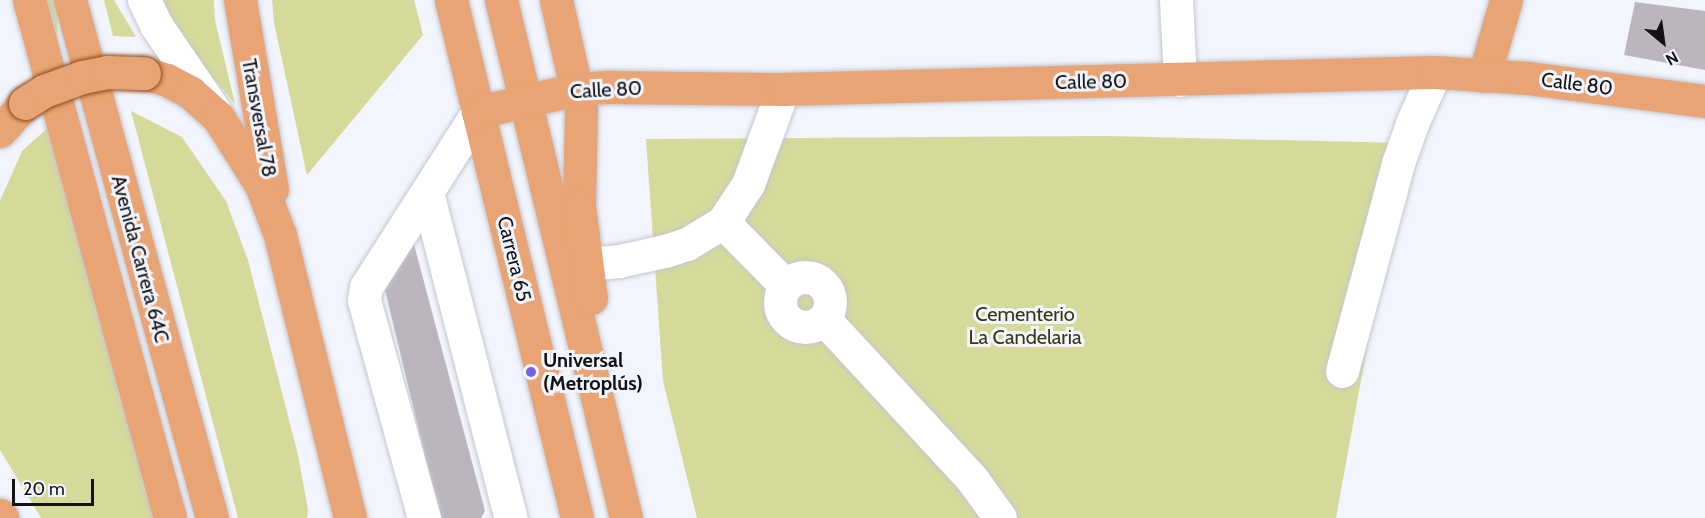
<!DOCTYPE html>
<meta charset="utf-8">
<style>
body{margin:0}
#map{position:relative;width:1705px;height:518px;overflow:hidden;background:#f2f5fd;font-family:Cabin,sans-serif}
div>[style]{position:absolute}
.green>*{inset:0;background:#d5da9a;transform-origin:0 0}
.building>*{inset:0;background:#bbb6bd}
.roads{filter:drop-shadow(0 0 2px #c4c6ce) drop-shadow(0 0 2px #c4c6ce)}
.minor>*{height:33px;margin:-16.5px;padding:0 16.5px;transform-origin:16.5px;border-radius:16.5px;background:#fff}
.minor>.ring{margin:-16.5px;padding:0;box-sizing:content-box;background:none;border:33px solid #fff;border-radius:50%}
.major>*{height:33px;margin:-16.5px;padding:0 16.5px;transform-origin:16.5px;border-radius:16.5px;background:#e8a474}
.bridges{filter:drop-shadow(0 0 2px #924917) drop-shadow(0 0 2px #924917)}
.major-bridge>*{height:33px;margin:-16.5px;padding:0 16.5px;transform-origin:16.5px;border-radius:16.5px;background:#e8a474}
.dots>*{width:16px;height:16px;translate:-50% -50%;box-sizing:border-box;border:3px solid #f2f5fd;border-radius:50%}
span{translate:-50% -50%;white-space:nowrap;text-align:center;line-height:1.15;-webkit-text-stroke:6px #f2f5fd;paint-order:stroke}
.street-label{font-size:20px;color:#111214}
.park-label{font-size:20px;color:#35370d}
.poi-label{font-size:20px;color:#111214;font-weight:700}
.left{translate:0 -50%;text-align:left}
.north{position:absolute;left:1633px;top:12px;width:60px;height:60px;-webkit-text-stroke:4px #f2f5fd;paint-order:stroke;rotate:151deg;font-size:16px;font-weight:700;line-height:24px;text-align:center;color:#111214}
.north::after{content:'';display:block;margin:auto;width:21px;height:27px;background:#111214;clip-path:polygon(50% 0,100% 100%,50% 72%,0 100%)}
.scale{position:absolute;left:12px;top:479px;width:82px;height:27px;box-sizing:border-box;border:3px solid #111214;border-top:0;padding-left:8px;font-size:18px;line-height:21px;white-space:nowrap;color:#111214;-webkit-text-stroke:4px #f2f5fd;paint-order:stroke}
</style>
<div id="map">
<div class="green">
<i style="left:46px;top:0;width:11px;height:536px"></i>
<i style="clip-path:polygon(104px 0,114px 0,136px 37px,113px 36px)"></i>
<i style="clip-path:polygon(161px 0,214px 0,215px 20px,235px 104px,197px 59px)"></i>
<i style="clip-path:polygon(272px 0,414px 0,423px 35px,307px 175px,274px 23px)"></i>
<i style="clip-path:polygon(131px 111px,182px 137px,226px 201px,248px 260px,298px 455px,308px 509px,307px 518px,238px 518px)"></i>
<i style="clip-path:polygon(51px 125px,157px 518px,41px 518px,0 450px,0 201px,22px 151px)"></i>
<i style="clip-path:polygon(1106px 136px,1404px 143px,1336px 518px,697px 518px,663px 381px,646px 139px)"></i>
</div>
<div class="building">
<i style="clip-path:polygon(1635px 2px,1705px 11px,1705px 70px,1624px 55px)"></i>
<i style="clip-path:polygon(412px 237px,485px 511px,481px 518px,440px 518px,384px 286px)"></i>
</div>
<div class="roads">
<div class="minor">
<i style="left:144px;top:0;width:28px;rotate:64deg"></i>
<i style="left:156px;top:25px;width:103px;rotate:55.7deg"></i>
<i style="left:1176px;top:0;width:80px;rotate:87.1deg"></i>
<i style="left:783px;top:89px;width:101px;rotate:110.2deg"></i>
<i style="left:748px;top:184px;width:45px;rotate:123.3deg"></i>
<i style="left:723px;top:222px;width:88px;rotate:45.5deg"></i>
<i style="left:427px;top:192px;width:337px;rotate:75.6deg"></i>
<i style="left:586px;top:264px;width:33px;rotate:-5deg"></i>
<i style="left:619px;top:261px;width:47px;rotate:-12.3deg"></i>
<i style="left:665px;top:251px;width:23px;rotate:-18deg"></i>
<i style="left:687px;top:244px;width:42px;rotate:-31.4deg"></i>
<i class="ring" style="left:780px;top:277px;width:17px;height:17px"></i>
<i style="left:824px;top:319px;width:218px;rotate:47.2deg"></i>
<i style="left:972px;top:479px;width:48px;rotate:54.3deg"></i>
<i style="left:1342px;top:371px;width:215px;rotate:-74.9deg"></i>
<i style="left:1398px;top:163px;width:45px;rotate:-70.3deg"></i>
<i style="left:1413px;top:121px;width:54px;rotate:-65.8deg"></i>
<i style="left:424px;top:518px;width:226px;rotate:-105.4deg"></i>
<i style="left:364px;top:300px;width:13px;rotate:-81deg"></i>
<i style="left:366px;top:287px;width:208px;rotate:-57.4deg"></i>
</div>
<div class="major">
<i style="left:29px;top:0;width:537px;rotate:74.77deg"></i>
<i style="left:70px;top:0;width:537px;rotate:74.67deg"></i>
<i style="left:240px;top:0;width:192px;rotate:80.4deg"></i>
<i style="left:451px;top:0;width:533px;rotate:76.33deg"></i>
<i style="left:501px;top:0;width:533px;rotate:76.43deg"></i>
<i style="left:556px;top:0;width:113px;rotate:77.2deg"></i>
<i style="left:581px;top:110px;width:96px;rotate:91.2deg"></i>
<i style="left:579px;top:206px;width:93px;rotate:82.6deg"></i>
<i style="left:144px;top:73px;width:24px;rotate:17deg"></i>
<i style="left:167px;top:80px;width:27px;rotate:28deg"></i>
<i style="left:191px;top:93px;width:36px;rotate:42deg"></i>
<i style="left:218px;top:117px;width:80px;rotate:57.7deg"></i>
<i style="left:261px;top:185px;width:53px;rotate:69.2deg"></i>
<i style="left:280px;top:235px;width:292px;rotate:76.1deg"></i>
<i style="left:1484px;top:76px;width:79px;rotate:-73.9deg"></i>
<i style="left:478px;top:112px;width:102px;rotate:-13.1deg"></i>
<i style="left:577px;top:89px;width:32px;rotate:-4deg"></i>
<i style="left:609px;top:87px;width:174px;rotate:0.7deg"></i>
<i style="left:783px;top:89px;width:652px;rotate:-1.49deg"></i>
<i style="left:1435px;top:72px;width:93px;rotate:3.7deg"></i>
<i style="left:1528px;top:78px;width:178px;rotate:7.4deg"></i>
<i style="left:0;top:131px;width:38px;rotate:-48deg"></i>
<i style="left:0;top:515px;width:4px;rotate:56deg"></i>
</div>
</div>
<div class="bridges">
<div class="major-bridge">
<i style="left:25px;top:103px;width:22px;rotate:-32deg"></i>
<i style="left:44px;top:91px;width:40px;rotate:-20.2deg"></i>
<i style="left:82px;top:77px;width:25px;rotate:-11deg"></i>
<i style="left:107px;top:72px;width:37px;rotate:2deg"></i>
</div>
</div>
<div class="dots">
<i style="left:531px;top:372px;background:#7762dd"></i>
</div>
<div class="street-label">
<span style="left:1091px;top:82px;rotate:-1deg">Calle 80</span>
<span style="left:1577px;top:84px;rotate:7deg">Calle 80</span>
<span style="left:606px;top:90px;rotate:-3deg">Calle 80</span>
<span style="left:259px;top:118px;rotate:80deg">Transversal 78</span>
<span style="left:140px;top:259px;rotate:75deg">Avenida Carrera 64C</span>
<span style="left:514px;top:259px;rotate:76deg">Carrera 65</span>
</div>
<div class="park-label">
<span style="left:1025px;top:326px">Cementerio<br>La Candelaria</span>
</div>
<div class="poi-label">
<span class="left" style="left:543px;top:372px">Universal<br>(Metroplús)</span>
</div>
<div class="north">N</div>
<div class="scale">20 m</div>
</div>
